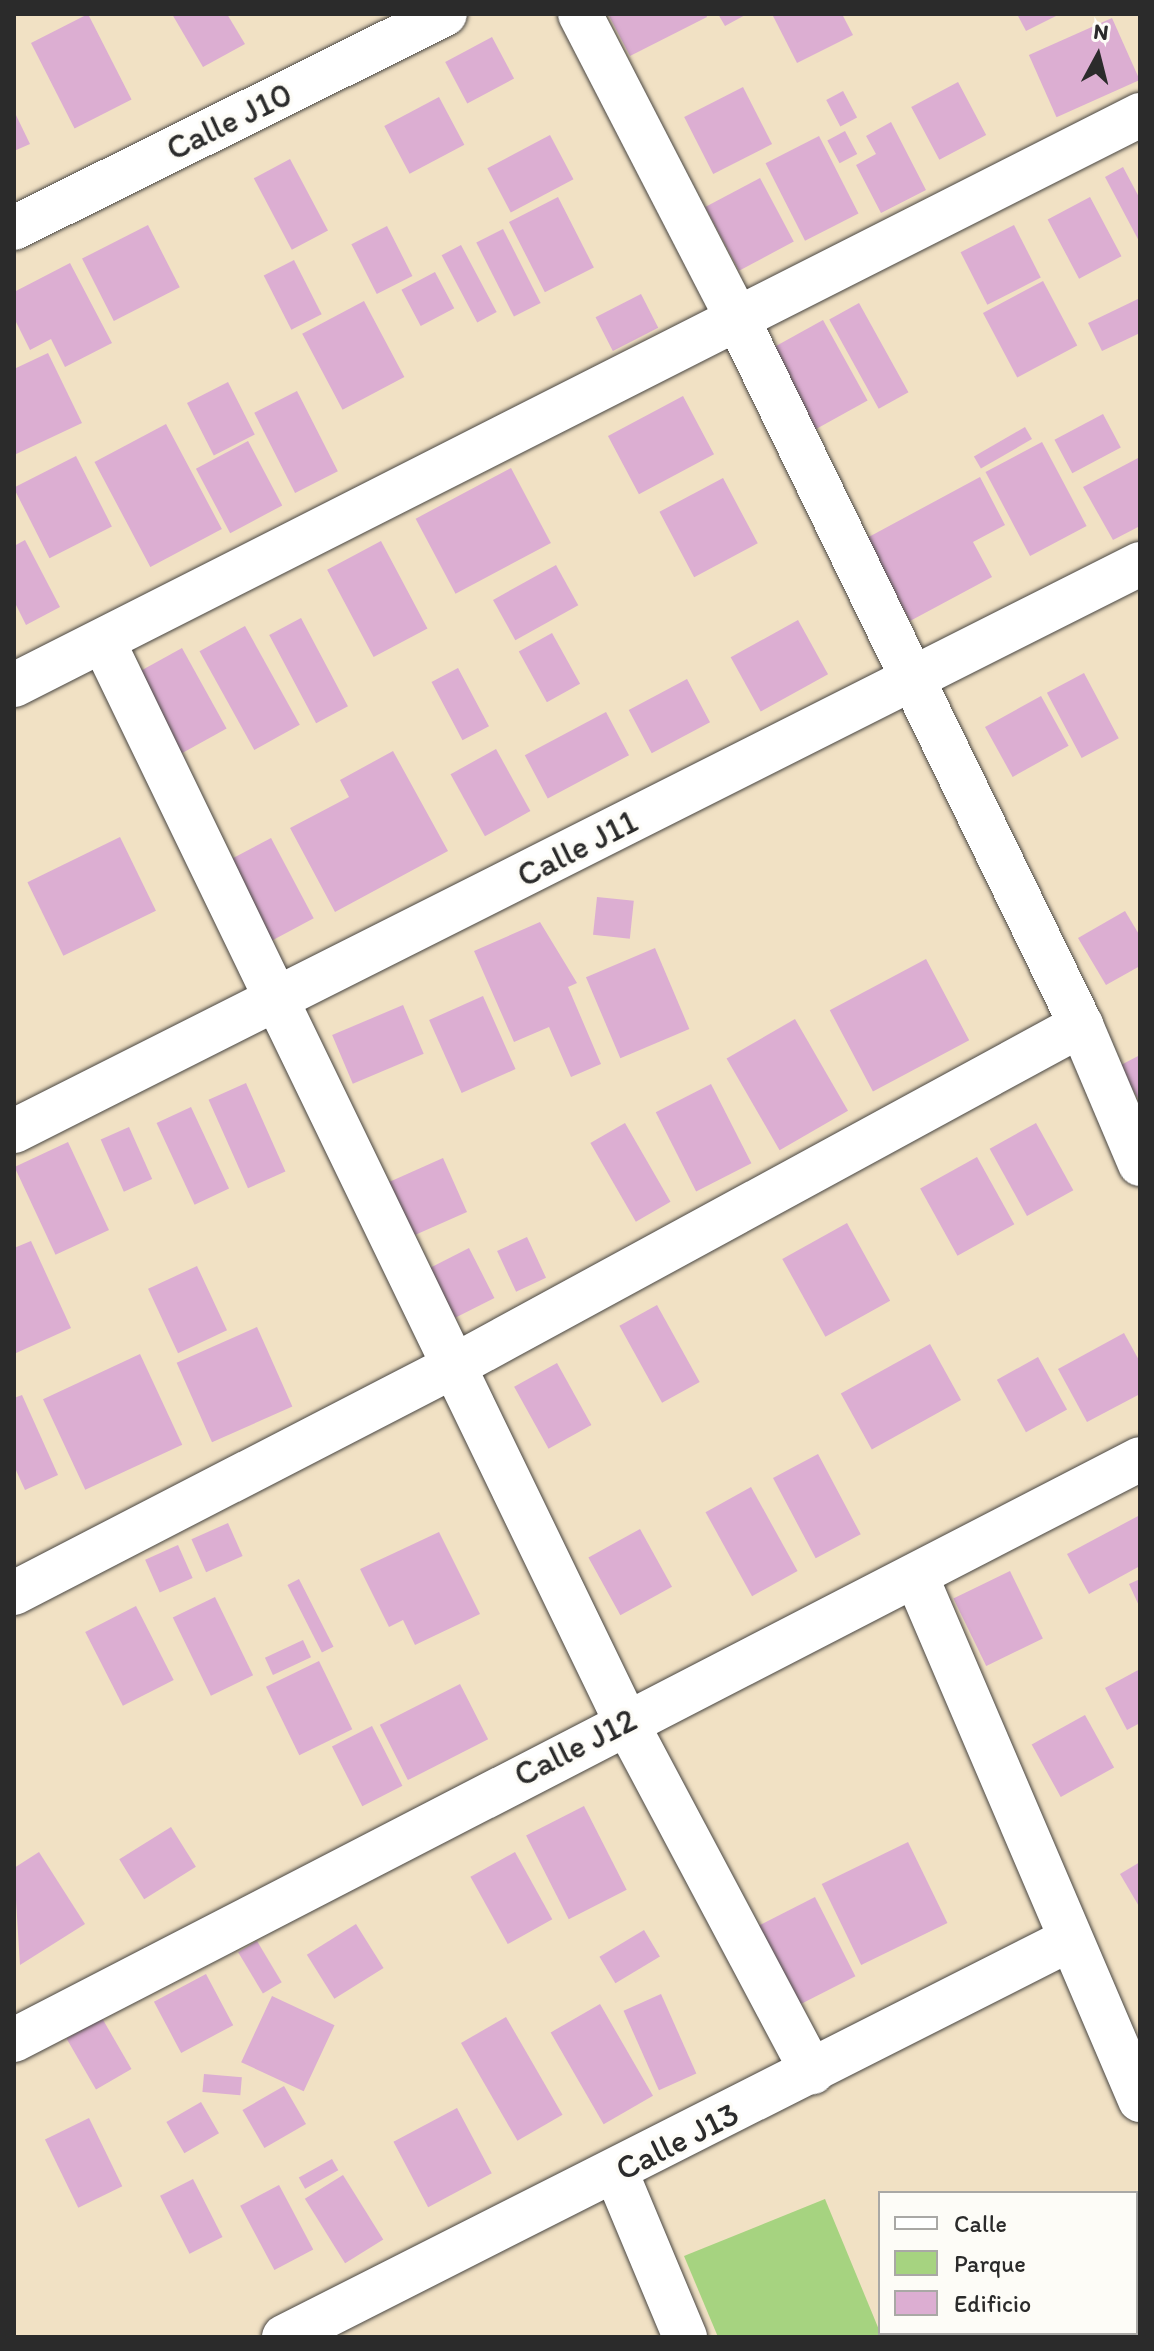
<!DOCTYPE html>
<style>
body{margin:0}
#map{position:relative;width:1154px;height:2351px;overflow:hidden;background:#f1e1c4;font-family:Itim,sans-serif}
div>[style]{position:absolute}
.green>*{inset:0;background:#a6d380}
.building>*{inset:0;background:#dcaed2;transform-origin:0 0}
.roads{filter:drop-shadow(0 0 2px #494642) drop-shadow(0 0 2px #494642)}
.street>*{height:44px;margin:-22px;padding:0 22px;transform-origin:22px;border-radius:22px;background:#fff}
span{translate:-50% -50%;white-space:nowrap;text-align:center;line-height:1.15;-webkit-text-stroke:7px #fdfcf7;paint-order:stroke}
.street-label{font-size:34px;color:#2b2b2b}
.frame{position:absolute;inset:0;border:16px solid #2b2b2b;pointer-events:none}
.legend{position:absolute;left:878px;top:2191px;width:260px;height:144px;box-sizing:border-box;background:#fdfcf7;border:2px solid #a9a8a5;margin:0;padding:10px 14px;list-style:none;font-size:24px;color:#2b2b2b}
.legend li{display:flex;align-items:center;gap:16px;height:40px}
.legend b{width:40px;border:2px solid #a9a8a5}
.north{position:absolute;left:1058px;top:16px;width:80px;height:80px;-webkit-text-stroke:6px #fdfcf7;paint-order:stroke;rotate:7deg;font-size:22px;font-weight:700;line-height:32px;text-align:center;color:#2b2b2b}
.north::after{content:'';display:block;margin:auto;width:28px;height:36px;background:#2b2b2b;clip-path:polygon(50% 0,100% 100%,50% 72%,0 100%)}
</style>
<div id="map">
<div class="green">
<i style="clip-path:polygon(825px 2199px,882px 2337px,718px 2337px,684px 2256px)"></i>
</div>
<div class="building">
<i style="left:88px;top:14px;width:96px;height:64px;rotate:63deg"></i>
<i style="clip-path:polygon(172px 14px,227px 14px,245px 44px,203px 67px)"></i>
<i style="clip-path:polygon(608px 14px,706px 14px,707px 17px,630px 56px)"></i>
<i style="clip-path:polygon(718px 14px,747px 14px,725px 26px)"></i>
<i style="clip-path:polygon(772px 14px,842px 14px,853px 35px,797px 63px)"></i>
<i style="clip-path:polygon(1017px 14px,1060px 14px,1026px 31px)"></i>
<i style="left:1112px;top:18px;width:68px;height:91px;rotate:66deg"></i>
<i style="left:492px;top:37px;width:47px;height:53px;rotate:62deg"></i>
<i style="left:958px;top:82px;width:60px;height:53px;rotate:62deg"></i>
<i style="left:743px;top:87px;width:64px;height:66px;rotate:63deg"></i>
<i style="left:843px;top:91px;width:30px;height:19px;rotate:62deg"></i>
<i style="left:439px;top:97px;width:54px;height:62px;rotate:62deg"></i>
<i style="clip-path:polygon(14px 111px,30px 144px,14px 151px)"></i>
<i style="clip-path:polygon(891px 122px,926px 190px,881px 213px,856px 165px,876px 154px,866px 136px)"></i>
<i style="left:845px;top:131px;width:26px;height:20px;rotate:62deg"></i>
<i style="left:550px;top:135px;width:50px;height:71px;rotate:62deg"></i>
<i style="left:819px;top:136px;width:87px;height:60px;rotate:63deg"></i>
<i style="left:290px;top:159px;width:81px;height:41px;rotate:62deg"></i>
<i style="clip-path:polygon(1123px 167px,1140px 199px,1140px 243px,1105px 177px)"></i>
<i style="left:760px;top:178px;width:72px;height:62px;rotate:62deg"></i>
<i style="left:558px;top:197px;width:79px;height:55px;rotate:63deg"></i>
<i style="left:1090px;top:197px;width:67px;height:48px;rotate:62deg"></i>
<i style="left:148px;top:225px;width:70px;height:74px;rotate:63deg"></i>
<i style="left:1014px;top:225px;width:59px;height:60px;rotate:63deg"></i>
<i style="left:387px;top:226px;width:56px;height:40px;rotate:63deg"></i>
<i style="left:503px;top:229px;width:83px;height:30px;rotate:63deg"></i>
<i style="left:461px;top:245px;width:76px;height:22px;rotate:62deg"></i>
<i style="left:294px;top:260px;width:61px;height:34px;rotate:63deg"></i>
<i style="clip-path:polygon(70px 263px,112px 343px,65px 367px,51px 339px,30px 350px,14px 318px,14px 292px)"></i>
<i style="left:435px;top:272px;width:41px;height:38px;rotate:62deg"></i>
<i style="left:1043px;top:281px;width:73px;height:68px;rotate:62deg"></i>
<i style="left:641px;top:294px;width:38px;height:51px;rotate:63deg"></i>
<i style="clip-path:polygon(1140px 298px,1140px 333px,1102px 351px,1088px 323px)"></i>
<i style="left:364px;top:301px;width:86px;height:70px;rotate:62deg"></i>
<i style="left:859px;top:303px;width:102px;height:34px;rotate:61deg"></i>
<i style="left:823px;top:320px;width:92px;height:64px;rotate:61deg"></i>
<i style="clip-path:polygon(48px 353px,82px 423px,14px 455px,14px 369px)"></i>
<i style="left:228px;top:382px;width:59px;height:46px;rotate:63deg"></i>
<i style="left:297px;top:391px;width:90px;height:48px;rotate:63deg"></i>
<i style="left:683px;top:396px;width:66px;height:85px;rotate:62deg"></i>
<i style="left:1103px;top:414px;width:38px;height:55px;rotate:62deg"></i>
<i style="left:166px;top:424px;width:119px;height:81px;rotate:62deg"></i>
<i style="left:1025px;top:427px;width:14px;height:59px;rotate:60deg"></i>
<i style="left:248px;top:441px;width:73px;height:59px;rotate:62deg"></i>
<i style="left:1042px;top:442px;width:95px;height:64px;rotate:62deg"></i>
<i style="left:76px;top:456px;width:79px;height:70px;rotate:63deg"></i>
<i style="clip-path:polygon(1140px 457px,1140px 526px,1113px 540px,1083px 487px)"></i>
<i style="left:511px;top:468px;width:85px;height:108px;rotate:62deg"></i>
<i style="clip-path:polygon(980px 477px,1005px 525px,973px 542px,992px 577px,910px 621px,865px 539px)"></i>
<i style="left:723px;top:478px;width:74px;height:72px;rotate:62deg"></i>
<i style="clip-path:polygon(25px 540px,60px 607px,26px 625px,14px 601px,14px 546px)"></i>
<i style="left:381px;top:541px;width:99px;height:61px;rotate:62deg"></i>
<i style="left:556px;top:565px;width:46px;height:72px;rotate:61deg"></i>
<i style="left:301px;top:618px;width:100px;height:36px;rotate:62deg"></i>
<i style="left:798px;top:620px;width:62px;height:77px;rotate:61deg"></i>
<i style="left:245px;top:626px;width:113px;height:52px;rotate:61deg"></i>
<i style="left:552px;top:633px;width:58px;height:38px;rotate:61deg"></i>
<i style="left:182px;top:648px;width:92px;height:62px;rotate:61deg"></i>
<i style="left:458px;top:668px;width:66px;height:30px;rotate:62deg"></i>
<i style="left:1084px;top:673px;width:74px;height:42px;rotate:62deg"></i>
<i style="left:687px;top:679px;width:49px;height:66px;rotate:62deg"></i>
<i style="left:1041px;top:696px;width:57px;height:64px;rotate:61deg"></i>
<i style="left:606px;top:712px;width:49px;height:92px;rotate:62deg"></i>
<i style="left:496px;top:749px;width:71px;height:52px;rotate:61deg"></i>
<i style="clip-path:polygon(393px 751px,448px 851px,335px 912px,290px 828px,349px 797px,340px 780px)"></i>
<i style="left:120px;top:837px;width:82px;height:103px;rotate:64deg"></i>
<i style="left:271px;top:838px;width:91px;height:54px;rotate:62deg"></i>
<i style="left:597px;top:897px;width:37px;height:38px;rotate:6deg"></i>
<i style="clip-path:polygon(1125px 911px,1140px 936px,1140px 966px,1106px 985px,1078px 938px)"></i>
<i style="clip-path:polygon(540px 922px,577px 983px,568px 987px,601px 1064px,571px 1077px,549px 1027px,514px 1042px,474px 951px)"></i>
<i style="left:655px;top:948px;width:88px;height:75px;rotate:67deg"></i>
<i style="left:926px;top:959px;width:92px;height:109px;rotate:62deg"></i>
<i style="left:483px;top:996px;width:80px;height:59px;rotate:66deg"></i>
<i style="left:403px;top:1005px;width:53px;height:77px;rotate:67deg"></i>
<i style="left:795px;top:1019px;width:106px;height:79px;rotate:60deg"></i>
<i style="clip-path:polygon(1140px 1055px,1140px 1102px,1119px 1066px)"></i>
<i style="left:246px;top:1083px;width:97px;height:41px;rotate:66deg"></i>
<i style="left:711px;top:1084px;width:89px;height:62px;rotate:63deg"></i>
<i style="left:191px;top:1107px;width:90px;height:38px;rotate:65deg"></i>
<i style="left:625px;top:1123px;width:91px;height:40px;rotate:60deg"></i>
<i style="left:1036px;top:1123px;width:77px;height:53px;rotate:61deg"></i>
<i style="left:129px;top:1127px;width:57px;height:31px;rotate:66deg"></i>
<i style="left:68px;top:1142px;width:97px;height:59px;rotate:65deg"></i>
<i style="left:977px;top:1157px;width:77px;height:65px;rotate:61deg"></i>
<i style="left:443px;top:1158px;width:59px;height:70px;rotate:66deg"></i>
<i style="left:847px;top:1223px;width:89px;height:74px;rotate:61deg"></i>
<i style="left:527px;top:1237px;width:45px;height:33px;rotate:65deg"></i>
<i style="clip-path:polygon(31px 1241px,71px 1328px,14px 1354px,14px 1248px)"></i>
<i style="left:469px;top:1248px;width:56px;height:44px;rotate:63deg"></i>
<i style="left:197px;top:1266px;width:71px;height:54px;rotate:65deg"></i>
<i style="left:657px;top:1305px;width:88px;height:43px;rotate:61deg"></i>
<i style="left:257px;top:1327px;width:87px;height:88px;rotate:66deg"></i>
<i style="clip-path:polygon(1124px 1333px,1140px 1362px,1140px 1394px,1087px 1422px,1058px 1369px)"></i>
<i style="left:930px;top:1344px;width:64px;height:102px;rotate:61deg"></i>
<i style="left:140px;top:1354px;width:100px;height:107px;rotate:65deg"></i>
<i style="left:1038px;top:1357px;width:60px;height:47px;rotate:61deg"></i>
<i style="left:557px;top:1363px;width:71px;height:49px;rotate:61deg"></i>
<i style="clip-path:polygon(22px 1395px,58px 1475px,25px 1490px,14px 1466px,14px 1398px)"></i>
<i style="left:818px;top:1454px;width:91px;height:51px;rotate:62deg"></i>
<i style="left:751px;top:1487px;width:96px;height:52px;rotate:61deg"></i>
<i style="clip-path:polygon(1140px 1515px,1140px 1566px,1089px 1594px,1067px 1554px)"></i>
<i style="left:228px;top:1523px;width:36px;height:40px;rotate:66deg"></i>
<i style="left:640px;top:1529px;width:66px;height:59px;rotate:61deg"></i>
<i style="clip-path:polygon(439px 1532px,480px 1614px,415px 1645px,403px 1620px,389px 1627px,360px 1569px)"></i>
<i style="left:178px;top:1545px;width:36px;height:36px;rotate:66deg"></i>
<i style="left:1010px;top:1571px;width:75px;height:63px;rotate:64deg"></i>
<i style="left:299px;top:1579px;width:76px;height:13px;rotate:63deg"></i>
<i style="clip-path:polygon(1140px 1579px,1140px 1608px,1129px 1584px)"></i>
<i style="left:215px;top:1597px;width:87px;height:47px;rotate:64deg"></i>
<i style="left:136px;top:1606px;width:83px;height:57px;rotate:63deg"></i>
<i style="left:303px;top:1640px;width:19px;height:42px;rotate:65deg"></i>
<i style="left:319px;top:1661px;width:76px;height:59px;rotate:64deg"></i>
<i style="clip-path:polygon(1140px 1669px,1140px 1723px,1127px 1730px,1105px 1688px)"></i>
<i style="left:460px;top:1684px;width:62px;height:90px;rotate:63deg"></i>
<i style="left:1085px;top:1715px;width:60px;height:61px;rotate:61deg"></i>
<i style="left:372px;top:1726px;width:67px;height:45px;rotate:63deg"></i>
<i style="left:584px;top:1806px;width:94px;height:65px;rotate:63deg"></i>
<i style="left:171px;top:1827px;width:47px;height:61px;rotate:58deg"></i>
<i style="left:908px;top:1842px;width:90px;height:96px;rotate:64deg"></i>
<i style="clip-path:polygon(39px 1852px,85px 1924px,20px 1965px,14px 1868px)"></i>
<i style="left:515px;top:1852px;width:77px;height:51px;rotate:61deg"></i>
<i style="clip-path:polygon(1140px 1862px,1140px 1908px,1120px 1874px)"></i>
<i style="left:815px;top:1897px;width:89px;height:81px;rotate:63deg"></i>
<i style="left:356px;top:1924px;width:52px;height:58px;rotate:58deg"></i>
<i style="left:644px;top:1930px;width:31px;height:52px;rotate:59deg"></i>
<i style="left:257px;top:1941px;width:48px;height:22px;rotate:59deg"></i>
<i style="left:206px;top:1974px;width:58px;height:59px;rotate:62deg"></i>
<i style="left:661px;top:1994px;width:87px;height:41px;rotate:66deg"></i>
<i style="left:272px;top:1996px;width:69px;height:73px;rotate:25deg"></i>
<i style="left:600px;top:2004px;width:106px;height:57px;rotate:60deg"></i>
<i style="left:506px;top:2017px;width:113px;height:52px;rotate:60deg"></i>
<i style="left:102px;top:2018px;width:59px;height:41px;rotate:60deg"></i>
<i style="left:204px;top:2074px;width:38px;height:18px;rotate:5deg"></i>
<i style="left:284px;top:2086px;width:44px;height:48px;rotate:60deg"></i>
<i style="left:201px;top:2102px;width:36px;height:40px;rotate:60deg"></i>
<i style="left:457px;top:2108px;width:74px;height:72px;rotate:62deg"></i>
<i style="left:89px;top:2118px;width:76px;height:49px;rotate:64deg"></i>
<i style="left:332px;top:2159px;width:13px;height:38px;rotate:61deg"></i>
<i style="left:343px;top:2175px;width:76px;height:45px;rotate:58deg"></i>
<i style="left:193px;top:2179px;width:65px;height:37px;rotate:63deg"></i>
<i style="left:279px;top:2185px;width:73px;height:44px;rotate:62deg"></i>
</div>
<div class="roads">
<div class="street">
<i style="left:580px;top:14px;width:349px;rotate:62.7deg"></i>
<i style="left:740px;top:324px;width:780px;rotate:64.06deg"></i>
<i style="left:1081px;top:1025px;width:151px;rotate:67deg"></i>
<i style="left:14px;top:228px;width:481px;rotate:-26.4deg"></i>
<i style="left:104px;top:643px;width:1196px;rotate:64.18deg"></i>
<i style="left:625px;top:1720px;width:399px;rotate:62deg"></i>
<i style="left:14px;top:685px;width:1262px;rotate:-26.85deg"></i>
<i style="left:14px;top:1131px;width:1261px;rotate:-26.73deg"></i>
<i style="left:916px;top:1576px;width:570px;rotate:66.85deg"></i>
<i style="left:14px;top:1593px;width:495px;rotate:-27.3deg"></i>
<i style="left:454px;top:1366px;width:714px;rotate:-28.54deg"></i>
<i style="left:14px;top:2040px;width:1267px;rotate:-27.29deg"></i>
<i style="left:616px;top:2172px;width:179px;rotate:67.3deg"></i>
<i style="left:284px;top:2337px;width:877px;rotate:-26.83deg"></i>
</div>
</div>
<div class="street-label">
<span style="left:229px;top:121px;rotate:-26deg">Calle J10</span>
<span style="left:577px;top:848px;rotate:-27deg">Calle J11</span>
<span style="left:575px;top:1747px;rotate:-27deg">Calle J12</span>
<span style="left:677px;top:2141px;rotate:-27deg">Calle J13</span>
</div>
<div class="frame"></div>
<ul class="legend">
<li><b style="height:10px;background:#fff"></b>Calle</li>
<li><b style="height:22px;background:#a6d380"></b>Parque</li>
<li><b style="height:22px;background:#dcaed2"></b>Edificio</li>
</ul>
<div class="north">N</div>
</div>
